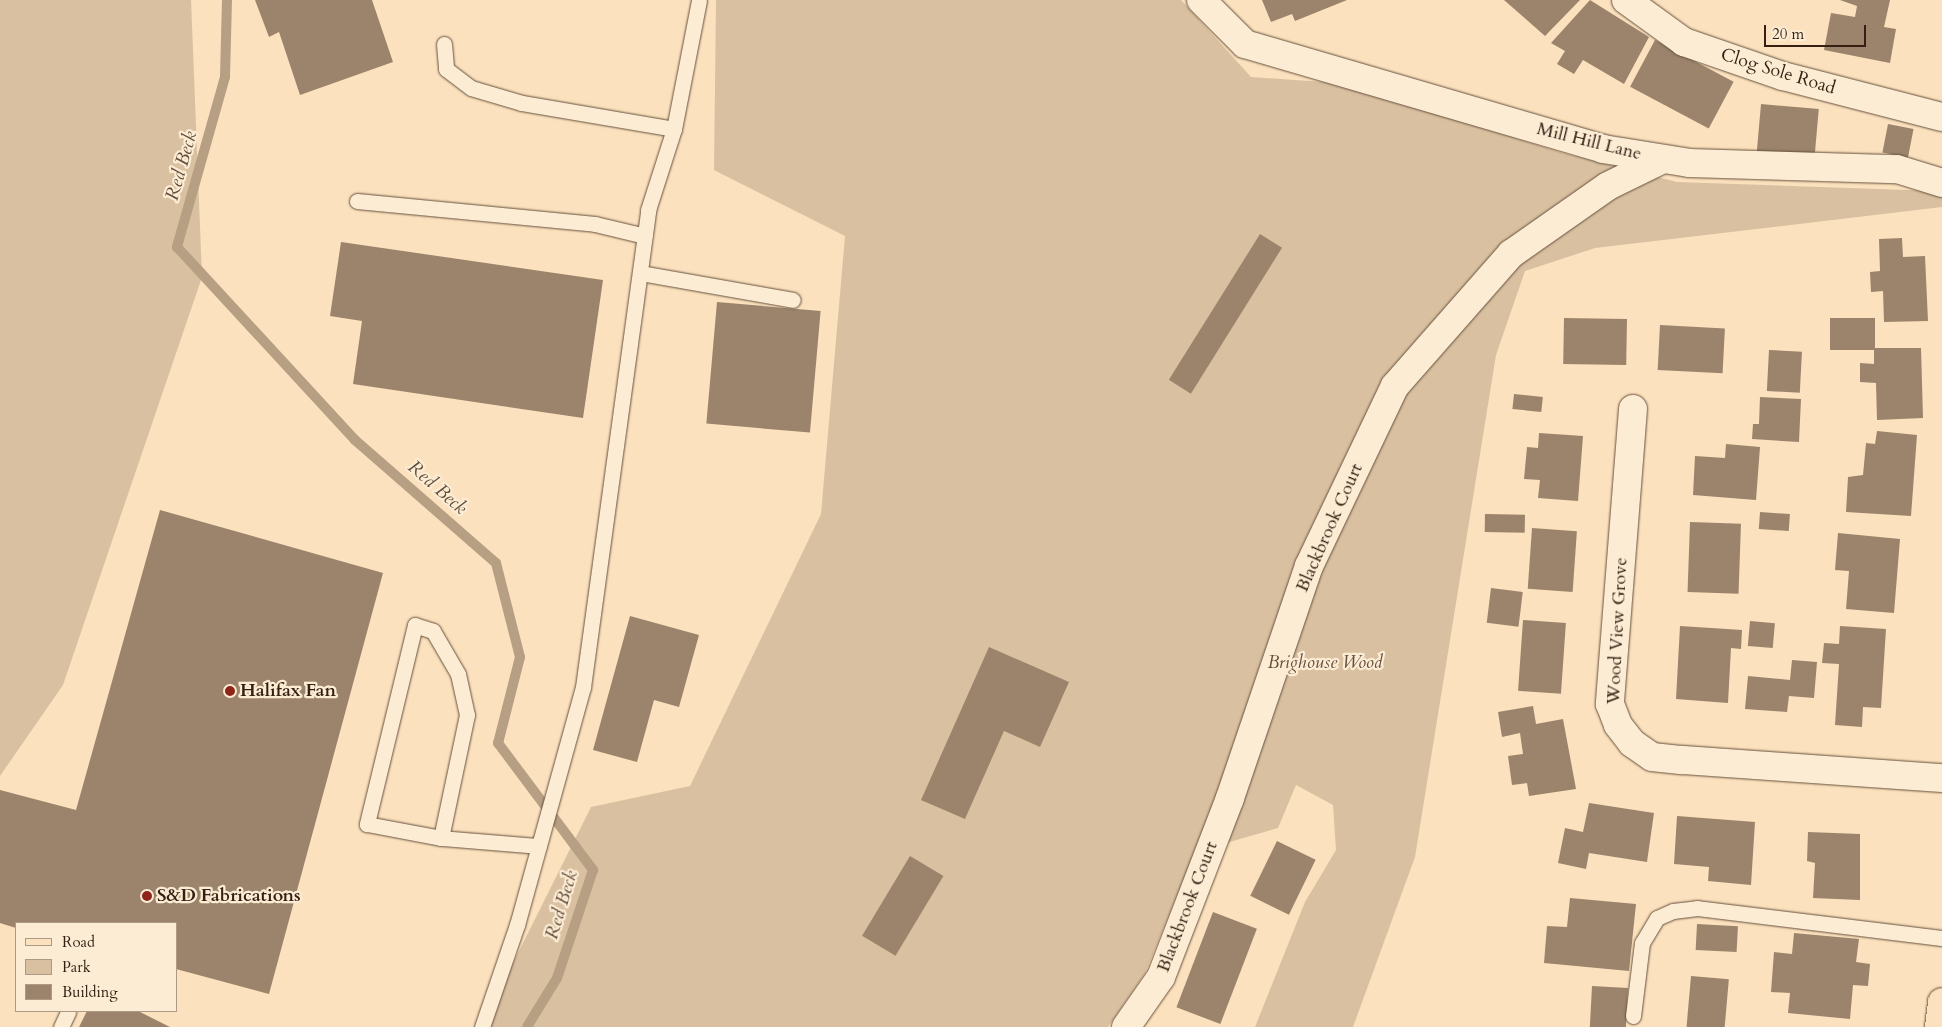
<!DOCTYPE html>
<style>
body{margin:0}
#map{position:relative;width:1942px;height:1027px;overflow:hidden;background:#fbe1bd;font-family:Cardo,serif}
div>[style]{position:absolute}
.green>*{inset:0;background:#d9c0a0}
.stream>*{height:10px;margin:-5px;padding:0 5px;transform-origin:5px;border-radius:5px;background:#b79f83}
.building>*{inset:0;background:#9b846b;transform-origin:0 0}
.roads{filter:drop-shadow(0 0 1px #66503d) drop-shadow(0 0 1px #66503d)}
.lane>*{height:15px;margin:-7.5px;padding:0 7.5px;transform-origin:7.5px;border-radius:7.5px;background:#fcecd4}
.street>*{height:28px;margin:-14px;padding:0 14px;transform-origin:14px;border-radius:14px;background:#fcecd4}
.primary>*{height:28px;margin:-14px;padding:0 14px;transform-origin:14px;border-radius:14px;background:#fbe1bd}
.dots>*{width:14px;height:14px;translate:-50% -50%;box-sizing:border-box;border:2px solid #fcecd4;border-radius:50%}
span{translate:-50% -50%;white-space:nowrap;text-align:center;line-height:1.15;-webkit-text-stroke:4.5px #fcecd4;paint-order:stroke}
.street-label{font-size:18px;color:#341f12}
.park-label{font-size:18px;color:#664f3d;font-style:italic}
.poi-label{font-size:18px;color:#341f12;font-weight:700}
.left{translate:0 -50%;text-align:left}
.water-label{font-size:19px;color:#624c3a;font-style:italic}
.legend{position:absolute;left:15px;top:922px;width:162px;height:90px;box-sizing:border-box;background:#fcecd4;border:1px solid #ac9a86;margin:0;padding:6px 9px;list-style:none;font-size:15px;color:#341f12}
.legend li{display:flex;align-items:center;gap:10px;height:25px}
.legend b{width:25px;border:1px solid #ac9a86}
.scale{position:absolute;left:1764px;top:25px;width:102px;height:22px;box-sizing:border-box;border:2px solid #341f12;border-top:0;padding-left:6px;font-size:15px;line-height:18px;white-space:nowrap;color:#341f12;-webkit-text-stroke:4px #fcecd4;paint-order:stroke}
</style>
<div id="map">
<div class="green">
<i style="clip-path:polygon(0 0,191px 0,202px 277px,63px 685px,0 776px)"></i>
<i style="clip-path:polygon(716px 0,1181px 0,1251px 77px,1337px 83px,1563px 153px,1677px 182px,1936px 191px,1942px 195px,1942px 207px,1595px 248px,1525px 271px,1496px 355px,1415px 857px,1353px 1027px,1255px 1027px,1305px 902px,1336px 850px,1333px 805px,1296px 785px,1278px 828px,1195px 852px,1145px 973px,1108px 1027px,481px 1027px,591px 807px,690px 786px,821px 514px,845px 236px,714px 170px)"></i>
</div>
<div class="stream">
<i style="left:227px;top:0;width:77px;rotate:91.5deg"></i>
<i style="left:225px;top:77px;width:177px;rotate:105.8deg"></i>
<i style="left:177px;top:247px;width:263px;rotate:47.3deg"></i>
<i style="left:355px;top:440px;width:187px;rotate:41.1deg"></i>
<i style="left:496px;top:563px;width:97px;rotate:75.7deg"></i>
<i style="left:520px;top:657px;width:89px;rotate:104.3deg"></i>
<i style="left:498px;top:743px;width:159px;rotate:53.2deg"></i>
<i style="left:593px;top:870px;width:114px;rotate:108.4deg"></i>
<i style="left:557px;top:978px;width:57px;rotate:121.5deg"></i>
</div>
<div class="building">
<i style="clip-path:polygon(255px 0,372px 0,393px 62px,300px 95px,279px 32px,269px 37px)"></i>
<i style="clip-path:polygon(1262px 0,1347px 0,1295px 21px,1292px 14px,1271px 22px)"></i>
<i style="clip-path:polygon(1504px 0,1580px 0,1545px 36px)"></i>
<i style="clip-path:polygon(1590px 0,1649px 37px,1624px 84px,1583px 60px,1574px 74px,1557px 64px,1565px 51px,1551px 43px)"></i>
<i style="clip-path:polygon(1840px 0,1890px 0,1884px 27px,1896px 29px,1890px 63px,1824px 50px,1831px 13px,1855px 17px,1857px 6px)"></i>
<i style="left:1655px;top:40px;width:89px;height:53px;rotate:28deg"></i>
<i style="left:1761px;top:104px;width:58px;height:49px;rotate:5deg"></i>
<i style="left:1888px;top:124px;width:26px;height:29px;rotate:11deg"></i>
<i style="left:1260px;top:234px;width:26px;height:172px;rotate:32deg"></i>
<i style="clip-path:polygon(1902px 238px,1903px 257px,1925px 256px,1928px 321px,1884px 322px,1883px 291px,1871px 292px,1870px 272px,1880px 271px,1879px 239px)"></i>
<i style="clip-path:polygon(341px 242px,603px 280px,583px 418px,353px 384px,362px 321px,330px 316px)"></i>
<i style="left:717px;top:302px;width:104px;height:122px;rotate:5deg"></i>
<i style="left:1564px;top:318px;width:63px;height:46px;rotate:1deg"></i>
<i style="left:1830px;top:318px;width:45px;height:32px"></i>
<i style="left:1660px;top:325px;width:65px;height:45px;rotate:3deg"></i>
<i style="clip-path:polygon(1874px 348px,1921px 348px,1923px 418px,1877px 420px,1876px 383px,1860px 382px,1860px 363px,1874px 364px)"></i>
<i style="left:1769px;top:350px;width:33px;height:41px;rotate:3deg"></i>
<i style="left:1514px;top:394px;width:29px;height:15px;rotate:6deg"></i>
<i style="clip-path:polygon(1760px 397px,1801px 399px,1799px 442px,1752px 439px,1753px 424px,1759px 424px)"></i>
<i style="clip-path:polygon(1877px 431px,1917px 435px,1911px 516px,1846px 512px,1848px 477px,1863px 475px,1866px 443px,1875px 444px)"></i>
<i style="clip-path:polygon(1539px 433px,1583px 436px,1578px 501px,1538px 498px,1540px 480px,1524px 479px,1527px 447px,1538px 448px)"></i>
<i style="clip-path:polygon(1726px 444px,1760px 447px,1756px 500px,1693px 495px,1695px 456px,1725px 458px)"></i>
<i style="clip-path:polygon(160px 510px,383px 573px,269px 994px,176px 969px,176px 923px,16px 923px,16px 928px,0 923px,0 790px,76px 810px)"></i>
<i style="left:1760px;top:512px;width:30px;height:17px;rotate:4deg"></i>
<i style="left:1485px;top:514px;width:40px;height:18px;rotate:1deg"></i>
<i style="left:1690px;top:522px;width:51px;height:70px;rotate:2deg"></i>
<i style="left:1532px;top:528px;width:45px;height:61px;rotate:4deg"></i>
<i style="clip-path:polygon(1838px 533px,1900px 539px,1894px 613px,1846px 609px,1849px 571px,1835px 570px)"></i>
<i style="left:1491px;top:588px;width:32px;height:35px;rotate:7deg"></i>
<i style="clip-path:polygon(630px 616px,699px 635px,679px 707px,654px 700px,637px 762px,593px 750px)"></i>
<i style="left:1523px;top:620px;width:43px;height:71px;rotate:4deg"></i>
<i style="left:1750px;top:621px;width:25px;height:25px;rotate:5deg"></i>
<i style="clip-path:polygon(1680px 626px,1742px 630px,1741px 649px,1731px 648px,1728px 703px,1676px 699px)"></i>
<i style="clip-path:polygon(1840px 626px,1886px 629px,1881px 708px,1863px 707px,1862px 727px,1835px 725px,1839px 664px,1822px 663px,1824px 643px,1839px 644px)"></i>
<i style="clip-path:polygon(989px 647px,1069px 682px,1040px 747px,1004px 731px,965px 819px,921px 800px)"></i>
<i style="clip-path:polygon(1792px 660px,1817px 662px,1814px 698px,1789px 696px,1787px 712px,1745px 709px,1748px 676px,1790px 680px)"></i>
<i style="clip-path:polygon(1533px 706px,1536px 724px,1563px 719px,1576px 789px,1529px 796px,1527px 783px,1512px 785px,1508px 756px,1523px 754px,1520px 733px,1502px 737px,1498px 712px)"></i>
<i style="clip-path:polygon(1589px 803px,1654px 813px,1647px 862px,1589px 853px,1586px 869px,1558px 863px,1565px 828px,1583px 832px)"></i>
<i style="clip-path:polygon(1677px 816px,1755px 822px,1751px 885px,1708px 881px,1709px 867px,1674px 864px)"></i>
<i style="clip-path:polygon(1808px 832px,1860px 834px,1860px 900px,1813px 898px,1815px 863px,1807px 861px)"></i>
<i style="left:1277px;top:841px;width:43px;height:61px;rotate:26deg"></i>
<i style="left:910px;top:856px;width:39px;height:93px;rotate:31deg"></i>
<i style="clip-path:polygon(1570px 898px,1636px 904px,1629px 971px,1544px 963px,1547px 926px,1567px 927px)"></i>
<i style="left:1213px;top:912px;width:47px;height:102px;rotate:21deg"></i>
<i style="left:1697px;top:924px;width:41px;height:26px;rotate:3deg"></i>
<i style="clip-path:polygon(1794px 933px,1859px 939px,1856px 962px,1870px 964px,1868px 986px,1853px 985px,1850px 1019px,1788px 1013px,1790px 993px,1771px 992px,1774px 952px,1792px 954px)"></i>
<i style="left:1691px;top:976px;width:38px;height:51px;rotate:5deg"></i>
<i style="left:1592px;top:986px;width:36px;height:41px;rotate:3deg"></i>
<i style="clip-path:polygon(87px 1011px,138px 1011px,170px 1027px,79px 1027px)"></i>
</div>
<div class="roads">
<div class="lane">
<i style="left:444px;top:44px;width:25px;rotate:85deg"></i>
<i style="left:446px;top:69px;width:31px;rotate:37deg"></i>
<i style="left:471px;top:88px;width:53px;rotate:16.4deg"></i>
<i style="left:522px;top:103px;width:154px;rotate:9.7deg"></i>
<i style="left:357px;top:201px;width:239px;rotate:5.5deg"></i>
<i style="left:595px;top:224px;width:51px;rotate:13.5deg"></i>
<i style="left:640px;top:273px;width:155px;rotate:10deg"></i>
<i style="left:441px;top:838px;width:126px;rotate:-78.1deg"></i>
<i style="left:467px;top:715px;width:42px;rotate:-102.4deg"></i>
<i style="left:458px;top:674px;width:50px;rotate:-120.2deg"></i>
<i style="left:433px;top:631px;width:19px;rotate:-162deg"></i>
<i style="left:415px;top:625px;width:205px;rotate:103.6deg"></i>
<i style="left:367px;top:824px;width:75px;rotate:10.7deg"></i>
<i style="left:441px;top:838px;width:98px;rotate:4.7deg"></i>
<i style="left:1633px;top:1016px;width:74px;rotate:-83deg"></i>
<i style="left:1642px;top:943px;width:29px;rotate:-59deg"></i>
<i style="left:1657px;top:918px;width:17px;rotate:-24deg"></i>
<i style="left:1673px;top:911px;width:24px;rotate:-7deg"></i>
<i style="left:1697px;top:908px;width:247px;rotate:7deg"></i>
<i style="left:61px;top:1027px;width:17px;rotate:-65deg"></i>
<i style="left:482px;top:1027px;width:108px;rotate:-71.1deg"></i>
<i style="left:517px;top:925px;width:247px;rotate:-74.5deg"></i>
<i style="left:583px;top:687px;width:481px;rotate:-82.2deg"></i>
<i style="left:648px;top:210px;width:85px;rotate:-72.2deg"></i>
<i style="left:674px;top:129px;width:131px;rotate:-79deg"></i>
</div>
<div class="street">
<i style="left:1201px;top:0;width:62px;rotate:45deg"></i>
<i style="left:1245px;top:44px;width:373px;rotate:16.3deg"></i>
<i style="left:1603px;top:149px;width:87px;rotate:9.2deg"></i>
<i style="left:1689px;top:163px;width:208px;rotate:1.7deg"></i>
<i style="left:1897px;top:169px;width:47px;rotate:17.3deg"></i>
<i style="left:1626px;top:0;width:72px;rotate:35.9deg"></i>
<i style="left:1684px;top:42px;width:105px;rotate:19deg"></i>
<i style="left:1783px;top:76px;width:164px;rotate:14.5deg"></i>
<i style="left:1633px;top:409px;width:296px;rotate:94.5deg"></i>
<i style="left:1610px;top:704px;width:22px;rotate:69deg"></i>
<i style="left:1618px;top:725px;width:23px;rotate:52deg"></i>
<i style="left:1632px;top:743px;width:24px;rotate:35deg"></i>
<i style="left:1652px;top:757px;width:31px;rotate:6deg"></i>
<i style="left:1683px;top:760px;width:260px;rotate:4deg"></i>
<i style="left:1126px;top:1027px;width:61px;rotate:-55deg"></i>
<i style="left:1161px;top:977px;width:192px;rotate:-68.9deg"></i>
<i style="left:1230px;top:798px;width:245px;rotate:-71.2deg"></i>
<i style="left:1309px;top:566px;width:199px;rotate:-64.5deg"></i>
<i style="left:1395px;top:386px;width:176px;rotate:-48.7deg"></i>
<i style="left:1511px;top:254px;width:118px;rotate:-35deg"></i>
<i style="left:1608px;top:186px;width:61px;rotate:-26.1deg"></i>
</div>
<div class="primary">
<i style="left:1939px;top:1027px;width:25px;rotate:-83deg"></i>
</div>
</div>
<div class="dots">
<i style="left:230px;top:691px;background:#8f2418"></i>
<i style="left:147px;top:896px;background:#8f2418"></i>
</div>
<div class="street-label">
<span style="left:1778px;top:72px;rotate:17deg">Clog Sole Road</span>
<span style="left:1589px;top:142px;rotate:14deg">Mill Hill Lane</span>
<span style="left:1330px;top:528px;rotate:-66deg">Blackbrook Court</span>
<span style="left:1618px;top:631px;rotate:-87deg">Wood View Grove</span>
<span style="left:1188px;top:907px;rotate:-69deg">Blackbrook Court</span>
</div>
<div class="park-label">
<span style="left:1325px;top:663px">Brighouse Wood</span>
</div>
<div class="poi-label">
<span class="left" style="left:240px;top:691px">Halifax Fan</span>
<span class="left" style="left:157px;top:896px">S&amp;D Fabrications</span>
</div>
<div class="water-label">
<span style="left:182px;top:166px;rotate:-74deg">Red Beck</span>
<span style="left:437px;top:488px;rotate:41deg">Red Beck</span>
<span style="left:562px;top:905px;rotate:-73deg">Red Beck</span>
</div>
<ul class="legend">
<li><b style="height:6px;background:#fbe1bd"></b>Road</li>
<li><b style="height:14px;background:#d9c0a0"></b>Park</li>
<li><b style="height:14px;background:#9b846b"></b>Building</li>
</ul>
<div class="scale">20 m</div>
</div>
